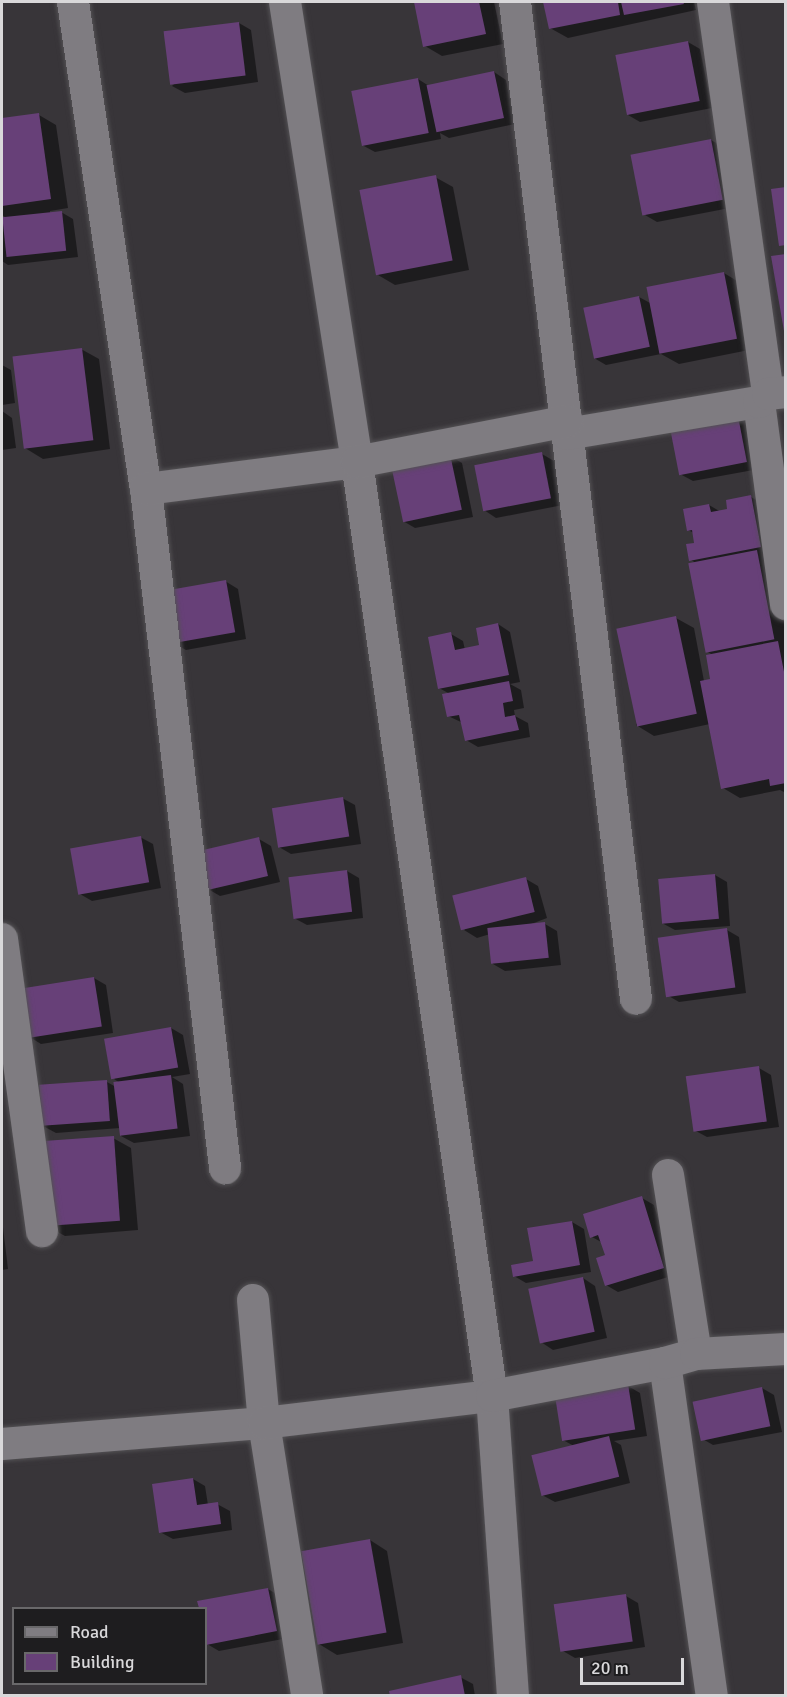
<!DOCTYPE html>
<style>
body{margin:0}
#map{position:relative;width:787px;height:1697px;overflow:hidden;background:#383539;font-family:Signika,sans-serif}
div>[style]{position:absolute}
.shadow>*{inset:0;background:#0007}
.building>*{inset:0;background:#674078;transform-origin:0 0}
.roads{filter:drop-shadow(0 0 2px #535154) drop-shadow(0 0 2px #535154)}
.street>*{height:32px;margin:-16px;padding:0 16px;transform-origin:16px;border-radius:16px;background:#7f7c81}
span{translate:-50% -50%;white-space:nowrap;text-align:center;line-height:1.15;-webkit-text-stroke:4.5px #1e1d1f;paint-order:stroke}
.frame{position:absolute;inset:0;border:3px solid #d9d8da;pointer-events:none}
.legend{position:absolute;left:12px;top:1607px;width:195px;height:78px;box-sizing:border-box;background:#1e1d1f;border:2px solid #69686a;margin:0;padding:8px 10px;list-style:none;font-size:18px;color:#d9d8da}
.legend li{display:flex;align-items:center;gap:12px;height:30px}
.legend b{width:30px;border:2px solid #69686a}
.scale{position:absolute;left:580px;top:1658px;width:104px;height:27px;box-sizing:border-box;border:3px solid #d9d8da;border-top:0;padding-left:8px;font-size:18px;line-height:21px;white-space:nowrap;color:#d9d8da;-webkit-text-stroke:4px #1e1d1f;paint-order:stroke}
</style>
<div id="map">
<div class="shadow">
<i style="clip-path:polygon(416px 2px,494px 2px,503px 44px,442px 56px,425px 46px)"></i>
<i style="clip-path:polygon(545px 2px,694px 2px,696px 10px,568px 38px,550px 28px)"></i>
<i style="clip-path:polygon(239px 23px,251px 30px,258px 82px,185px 93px,172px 86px)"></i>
<i style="clip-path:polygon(688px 42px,700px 49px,712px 108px,640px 122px,628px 115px)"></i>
<i style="clip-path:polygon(494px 72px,506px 80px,515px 124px,449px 138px,440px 133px,441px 139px,375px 152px,362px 145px,418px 79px,429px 86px)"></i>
<i style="clip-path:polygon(39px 115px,56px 125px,68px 208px,50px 211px,50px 214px,61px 212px,73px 219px,78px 257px,8px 265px,2px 261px,2px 219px,8px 219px,2px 215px,2px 120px)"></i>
<i style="clip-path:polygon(711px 140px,723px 147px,735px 207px,657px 222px,645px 215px)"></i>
<i style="clip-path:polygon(435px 177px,453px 187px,469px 270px,395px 285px,378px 275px)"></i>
<i style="clip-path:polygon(724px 273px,742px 284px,754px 349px,679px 364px,661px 354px,606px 365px,594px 358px,639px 297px,652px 304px)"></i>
<i style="clip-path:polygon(81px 349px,99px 359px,110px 449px,43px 459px,25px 448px)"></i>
<i style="clip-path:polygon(2px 365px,11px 370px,15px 403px,2px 405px)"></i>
<i style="clip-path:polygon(2px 411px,12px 418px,16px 448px,2px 450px)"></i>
<i style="clip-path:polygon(749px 420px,759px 469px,693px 481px,680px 474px,671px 426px)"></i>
<i style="clip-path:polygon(542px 454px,554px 461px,563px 505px,496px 518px,484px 510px)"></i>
<i style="clip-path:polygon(450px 456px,462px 463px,473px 517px,415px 528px,403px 521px)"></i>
<i style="clip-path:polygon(751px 497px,763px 504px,772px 553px,763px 555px,774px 562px,786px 621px,786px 793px,780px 790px,740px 798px,723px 788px,710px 724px,654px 736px,636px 725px,676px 618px,694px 628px,704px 681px,711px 680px,713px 655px,706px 651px,696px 563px,691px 560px,696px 544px,694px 533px,688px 530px,709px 505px,721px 512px,729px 510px)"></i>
<i style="clip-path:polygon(225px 581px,238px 589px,246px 639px,186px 650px,173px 643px)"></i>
<i style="clip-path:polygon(498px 624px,510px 632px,520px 682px,510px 684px,521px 690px,524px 708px,514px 710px,515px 716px,528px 723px,530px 737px,478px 747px,466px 740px,463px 723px,448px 716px,450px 694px,439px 688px,451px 634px,463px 641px,465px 650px,481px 646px)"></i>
<i style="clip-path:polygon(342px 798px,355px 805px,361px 844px,291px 854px,279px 847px)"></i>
<i style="clip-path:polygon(140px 837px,153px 844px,161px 888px,92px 901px,80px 894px)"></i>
<i style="clip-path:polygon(259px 839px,271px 846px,280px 882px,220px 896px,208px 889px)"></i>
<i style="clip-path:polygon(347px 871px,359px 878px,363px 918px,307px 925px,294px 918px)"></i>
<i style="clip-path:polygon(715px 875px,727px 882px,730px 926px,675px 930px,662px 923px)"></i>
<i style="clip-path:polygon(526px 879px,538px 886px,547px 918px,526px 926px,545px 924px,557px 931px,561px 965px,505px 971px,493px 964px,490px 934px,477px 938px,464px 930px)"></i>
<i style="clip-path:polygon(727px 930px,739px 937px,746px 993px,679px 1002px,667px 995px)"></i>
<i style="clip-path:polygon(94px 978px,106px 985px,113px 1033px,41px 1044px,28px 1036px)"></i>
<i style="clip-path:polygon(171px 1028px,183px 1035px,190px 1074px,172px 1077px,183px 1084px,190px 1136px,134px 1143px,121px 1136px,120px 1128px,56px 1133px,43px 1126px,107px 1082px,116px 1087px,120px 1083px,114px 1079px)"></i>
<i style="clip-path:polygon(759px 1068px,771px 1075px,779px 1127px,707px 1137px,694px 1130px)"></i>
<i style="clip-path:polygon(113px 1138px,131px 1148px,138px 1230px,65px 1236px,47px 1226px)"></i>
<i style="clip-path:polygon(642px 1198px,654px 1205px,675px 1275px,618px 1292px,606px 1285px,607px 1256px,603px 1243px,592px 1237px)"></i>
<i style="clip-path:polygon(2px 1219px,8px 1269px,2px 1270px)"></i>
<i style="clip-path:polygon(572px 1222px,584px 1229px,591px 1272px,526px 1283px,514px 1276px,535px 1263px)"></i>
<i style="clip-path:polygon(583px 1278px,595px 1286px,607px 1338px,553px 1350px,541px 1342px)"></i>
<i style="clip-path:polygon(628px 1386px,640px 1393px,647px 1436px,614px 1441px,621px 1445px,630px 1483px,555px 1502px,542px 1495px,574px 1446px,563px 1440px)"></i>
<i style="clip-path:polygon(762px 1388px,774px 1395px,782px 1432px,713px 1445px,701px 1438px)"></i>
<i style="clip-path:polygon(193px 1479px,205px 1486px,208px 1505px,217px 1504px,230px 1511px,232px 1530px,173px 1539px,160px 1532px)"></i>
<i style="clip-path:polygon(370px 1540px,387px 1551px,403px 1643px,337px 1655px,319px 1644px)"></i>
<i style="clip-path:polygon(268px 1589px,280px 1596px,288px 1638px,219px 1651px,207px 1644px,206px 1608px,200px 1608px,199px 1602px)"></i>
<i style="clip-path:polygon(626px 1596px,638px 1603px,645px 1647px,575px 1658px,563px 1651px)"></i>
<i style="clip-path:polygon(460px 1677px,473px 1684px,475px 1696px,392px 1696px)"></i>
</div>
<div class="building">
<i style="clip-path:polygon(414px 2px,479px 2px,486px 34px,423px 47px)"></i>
<i style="clip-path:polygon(543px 2px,618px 2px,620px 15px,549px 29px)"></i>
<i style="clip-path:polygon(621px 2px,683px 2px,684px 4px,624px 15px)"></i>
<i style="left:239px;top:22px;width:54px;height:76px;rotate:83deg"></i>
<i style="left:688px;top:41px;width:61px;height:74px;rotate:79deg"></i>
<i style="left:494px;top:71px;width:48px;height:69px;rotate:78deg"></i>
<i style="left:418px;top:78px;width:56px;height:68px;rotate:79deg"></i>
<i style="clip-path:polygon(39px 113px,51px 199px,2px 206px,2px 118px)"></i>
<i style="left:711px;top:139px;width:62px;height:82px;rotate:79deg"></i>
<i style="left:436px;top:175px;width:87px;height:78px;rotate:79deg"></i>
<i style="clip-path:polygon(786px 187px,786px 245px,779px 246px,771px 189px)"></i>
<i style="left:62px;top:211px;width:40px;height:60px;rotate:84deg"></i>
<i style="clip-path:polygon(786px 254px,786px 331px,784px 331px,771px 256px)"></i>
<i style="left:724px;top:272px;width:68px;height:79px;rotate:79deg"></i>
<i style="left:639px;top:296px;width:52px;height:57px;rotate:78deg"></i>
<i style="left:82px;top:348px;width:93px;height:70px;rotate:83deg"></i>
<i style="left:737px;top:411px;width:52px;height:69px;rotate:79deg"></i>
<i style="left:542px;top:452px;width:47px;height:69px;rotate:79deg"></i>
<i style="left:450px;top:454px;width:57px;height:60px;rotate:78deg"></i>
<i style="clip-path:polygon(751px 495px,761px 547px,689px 561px,686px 544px,694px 543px,692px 530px,687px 531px,683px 509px,709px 504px,711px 512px,727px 509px,726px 500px)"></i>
<i style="left:757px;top:550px;width:91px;height:70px;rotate:79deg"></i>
<i style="left:226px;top:580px;width:53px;height:65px;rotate:80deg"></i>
<i style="left:676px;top:616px;width:100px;height:61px;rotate:78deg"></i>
<i style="clip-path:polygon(498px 623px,509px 675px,438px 689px,428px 637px,451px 632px,455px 650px,479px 645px,476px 628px)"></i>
<i style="clip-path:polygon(778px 641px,786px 682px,786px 783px,770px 786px,769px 779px,721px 789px,700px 681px,710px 679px,706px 655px)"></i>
<i style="clip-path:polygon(509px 681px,513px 701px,503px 703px,505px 717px,515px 715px,519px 730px,465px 741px,459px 715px,447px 717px,442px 694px)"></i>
<i style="left:343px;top:797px;width:40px;height:72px;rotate:81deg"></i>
<i style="left:141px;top:836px;width:47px;height:72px;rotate:80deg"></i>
<i style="left:259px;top:837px;width:40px;height:63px;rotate:77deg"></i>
<i style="left:347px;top:870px;width:42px;height:59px;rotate:83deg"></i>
<i style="left:715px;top:874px;width:45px;height:57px;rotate:85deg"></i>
<i style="left:526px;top:877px;width:36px;height:76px;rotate:76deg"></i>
<i style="left:545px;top:922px;width:36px;height:58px;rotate:84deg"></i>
<i style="left:727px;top:928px;width:60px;height:70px;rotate:82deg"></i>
<i style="left:94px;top:977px;width:50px;height:75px;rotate:81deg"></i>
<i style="left:171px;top:1027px;width:41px;height:68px;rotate:80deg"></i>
<i style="left:759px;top:1066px;width:56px;height:74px;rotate:82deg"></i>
<i style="left:171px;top:1075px;width:54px;height:58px;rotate:83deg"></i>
<i style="left:107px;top:1080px;width:41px;height:68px;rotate:86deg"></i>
<i style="left:114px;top:1136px;width:85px;height:74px;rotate:86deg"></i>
<i style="clip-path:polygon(642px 1196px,664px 1268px,605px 1286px,596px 1258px,605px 1255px,598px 1235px,590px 1238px,583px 1214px)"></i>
<i style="clip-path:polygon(572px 1221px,580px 1265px,513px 1277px,511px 1265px,533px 1261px,527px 1228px)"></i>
<i style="left:583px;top:1277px;width:56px;height:56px;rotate:78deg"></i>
<i style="left:628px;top:1384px;width:46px;height:74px;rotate:81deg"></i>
<i style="left:762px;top:1387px;width:40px;height:71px;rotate:78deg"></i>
<i style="left:609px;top:1436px;width:42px;height:80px;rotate:76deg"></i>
<i style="clip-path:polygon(193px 1478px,197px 1505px,218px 1502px,221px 1524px,159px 1533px,152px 1484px)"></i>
<i style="left:370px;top:1539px;width:95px;height:70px;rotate:80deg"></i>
<i style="clip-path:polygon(268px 1588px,277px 1631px,206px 1645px,206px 1608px,199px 1608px,197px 1601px)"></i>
<i style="left:626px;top:1594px;width:48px;height:73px;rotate:82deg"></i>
<i style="clip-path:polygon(461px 1675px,465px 1696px,390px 1696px,389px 1691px)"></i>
</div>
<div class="roads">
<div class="street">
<i style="left:73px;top:2px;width:492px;rotate:81.5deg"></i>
<i style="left:146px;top:489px;width:684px;rotate:83.36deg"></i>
<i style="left:285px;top:2px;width:466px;rotate:81.1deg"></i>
<i style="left:357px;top:462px;width:944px;rotate:81.78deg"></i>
<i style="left:492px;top:1396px;width:301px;rotate:86deg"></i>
<i style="left:515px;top:2px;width:1004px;rotate:83.08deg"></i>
<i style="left:713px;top:2px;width:396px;rotate:82deg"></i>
<i style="left:759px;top:402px;width:204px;rotate:82.4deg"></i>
<i style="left:567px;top:434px;width:195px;rotate:-9.5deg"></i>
<i style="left:759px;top:402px;width:12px;rotate:-42deg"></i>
<i style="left:768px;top:394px;width:18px;rotate:-6deg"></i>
<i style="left:146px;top:489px;width:213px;rotate:-7.3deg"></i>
<i style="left:357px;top:462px;width:214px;rotate:-11deg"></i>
<i style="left:2px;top:939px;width:295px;rotate:82.2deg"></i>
<i style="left:668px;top:1175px;width:181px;rotate:81.1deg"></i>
<i style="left:253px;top:1300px;width:123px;rotate:84.9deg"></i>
<i style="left:264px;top:1423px;width:276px;rotate:81deg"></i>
<i style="left:665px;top:1363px;width:336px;rotate:82deg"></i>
<i style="left:2px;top:1444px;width:263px;rotate:-4.6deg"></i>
<i style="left:264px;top:1423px;width:230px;rotate:-6.8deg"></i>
<i style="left:492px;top:1396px;width:176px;rotate:-10.8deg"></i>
<i style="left:665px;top:1363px;width:32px;rotate:-16deg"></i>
<i style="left:696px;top:1354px;width:90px;rotate:-3.2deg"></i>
</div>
</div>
<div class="frame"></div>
<ul class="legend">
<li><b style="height:8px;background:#7f7c81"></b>Road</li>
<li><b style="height:16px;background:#674078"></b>Building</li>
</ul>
<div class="scale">20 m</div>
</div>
